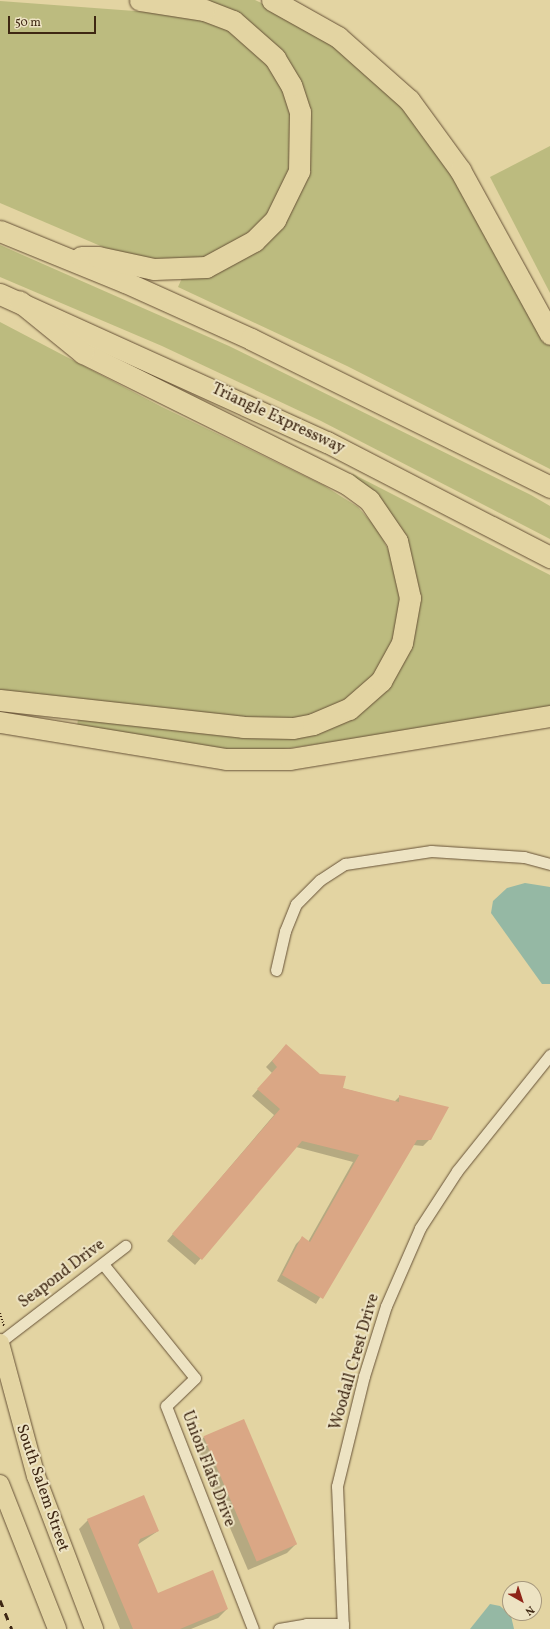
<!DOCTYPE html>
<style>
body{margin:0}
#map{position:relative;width:550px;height:1629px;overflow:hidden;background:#e3d4a2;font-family:Vollkorn,serif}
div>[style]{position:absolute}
.green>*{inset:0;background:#bcbb7f}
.water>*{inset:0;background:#95b8a4}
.shadow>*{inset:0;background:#0003}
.building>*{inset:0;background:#daa785;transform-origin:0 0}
.path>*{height:2px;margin-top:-1px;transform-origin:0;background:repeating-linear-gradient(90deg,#3e2713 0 1px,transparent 0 3px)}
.roads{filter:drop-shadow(0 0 1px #675237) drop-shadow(0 0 1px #675237)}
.minor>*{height:11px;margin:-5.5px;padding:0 5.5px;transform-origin:5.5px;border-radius:5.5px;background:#ede3c3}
.primary>*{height:18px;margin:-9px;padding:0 9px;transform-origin:9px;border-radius:9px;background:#e3d4a2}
.motorway>*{height:21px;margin:-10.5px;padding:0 10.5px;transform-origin:10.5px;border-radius:10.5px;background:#e3d4a2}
.rail>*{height:3px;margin-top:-1.5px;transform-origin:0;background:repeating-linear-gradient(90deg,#3e2713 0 7px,transparent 0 14px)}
span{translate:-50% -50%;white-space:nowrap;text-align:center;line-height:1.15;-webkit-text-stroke:4px #ede3c3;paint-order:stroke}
.street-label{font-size:16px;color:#3e2713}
.north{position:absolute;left:502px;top:1581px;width:40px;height:40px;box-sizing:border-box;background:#ede3c3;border:1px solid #a7987d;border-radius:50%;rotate:141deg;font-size:11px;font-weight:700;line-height:16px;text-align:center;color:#3e2713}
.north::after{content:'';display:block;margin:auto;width:14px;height:18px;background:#8f2418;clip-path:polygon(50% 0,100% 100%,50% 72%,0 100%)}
.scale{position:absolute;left:8px;top:16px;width:88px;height:18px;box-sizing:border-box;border:2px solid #3e2713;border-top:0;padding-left:5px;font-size:12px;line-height:14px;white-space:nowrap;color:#3e2713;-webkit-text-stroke:3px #ede3c3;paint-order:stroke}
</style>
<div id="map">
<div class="green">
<i style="clip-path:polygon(195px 0,255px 0,310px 26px,383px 82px,442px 154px,550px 344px,550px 469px,347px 366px,178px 287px,182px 278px,211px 273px,296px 199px,298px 83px)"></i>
<i style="clip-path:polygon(0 1px,202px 16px,250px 41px,285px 86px,297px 142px,283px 194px,250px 236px,203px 261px,131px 259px,0 203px)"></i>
<i style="clip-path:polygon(550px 146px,550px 293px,490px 177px)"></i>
<i style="clip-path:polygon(0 245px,229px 346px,531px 495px,550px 506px,550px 539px,321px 421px,162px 346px,0 277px)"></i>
<i style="clip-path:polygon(0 322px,162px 407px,323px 485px,358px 507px,378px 530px,392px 557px,399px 587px,401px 620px,377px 676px,354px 699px,293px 722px,0 691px)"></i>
<i style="clip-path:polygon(353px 474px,550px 575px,550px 711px,248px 754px,77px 728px,78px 718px,128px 722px,351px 716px,418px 594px,409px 548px,351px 477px)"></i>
</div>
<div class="water">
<i style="clip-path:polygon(525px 883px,550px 887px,550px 984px,542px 984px,491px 913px,493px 901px,507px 888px)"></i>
<i style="clip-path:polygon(490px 1604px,500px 1606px,511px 1616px,514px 1629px,470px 1629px)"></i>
</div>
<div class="shadow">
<i style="clip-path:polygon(280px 1052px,342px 1088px,394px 1102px,399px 1097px,430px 1139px,423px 1146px,413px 1145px,316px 1304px,277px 1281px,296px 1244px,302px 1238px,308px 1242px,353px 1162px,296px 1147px,195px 1265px,167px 1241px,274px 1115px,252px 1096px,272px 1073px,266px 1067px)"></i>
<i style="clip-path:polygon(204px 1437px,296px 1544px,287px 1553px,248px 1570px,195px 1446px)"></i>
<i style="clip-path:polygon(88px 1520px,158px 1531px,137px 1545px,158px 1595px,227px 1609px,218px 1618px,191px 1629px,120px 1629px,79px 1529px)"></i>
</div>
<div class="building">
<i style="clip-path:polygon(286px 1044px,320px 1074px,346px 1076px,343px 1088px,399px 1102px,399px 1095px,449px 1107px,431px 1140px,417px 1140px,323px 1299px,282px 1275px,302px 1236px,310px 1242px,359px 1155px,302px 1141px,202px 1260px,172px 1234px,280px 1109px,257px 1089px,277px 1067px,272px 1061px)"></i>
<i style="left:244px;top:1419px;width:136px;height:44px;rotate:67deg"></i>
<i style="clip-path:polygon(144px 1495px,159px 1531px,140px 1539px,138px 1545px,158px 1593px,213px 1570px,228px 1609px,180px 1629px,133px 1629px,87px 1519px)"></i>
</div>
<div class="path">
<i style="left:0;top:1313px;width:14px;rotate:73deg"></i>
</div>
<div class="roads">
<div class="minor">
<i style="left:276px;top:970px;width:40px;rotate:-77deg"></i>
<i style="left:285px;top:931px;width:29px;rotate:-68deg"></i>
<i style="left:296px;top:904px;width:34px;rotate:-45deg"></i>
<i style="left:320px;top:880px;width:30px;rotate:-33deg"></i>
<i style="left:345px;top:864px;width:87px;rotate:-8.6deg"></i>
<i style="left:431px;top:851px;width:93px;rotate:3.7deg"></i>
<i style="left:524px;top:857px;width:27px;rotate:15deg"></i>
<i style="left:103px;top:1264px;width:146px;rotate:51.1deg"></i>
<i style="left:195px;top:1378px;width:40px;rotate:136deg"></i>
<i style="left:166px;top:1406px;width:239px;rotate:68.7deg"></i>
<i style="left:0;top:1342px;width:158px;rotate:-37.5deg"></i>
<i style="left:279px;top:1629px;width:27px;rotate:-10deg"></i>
<i style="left:306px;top:1624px;width:37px"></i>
<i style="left:343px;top:1629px;width:143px;rotate:-92.4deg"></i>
<i style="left:337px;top:1486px;width:113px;rotate:-76.2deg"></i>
<i style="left:364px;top:1376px;width:73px;rotate:-72.6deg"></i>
<i style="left:386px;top:1306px;width:85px;rotate:-66.4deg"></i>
<i style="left:420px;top:1228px;width:68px;rotate:-57deg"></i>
<i style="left:457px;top:1171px;width:149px;rotate:-51.3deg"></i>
</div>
<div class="primary">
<i style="left:0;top:1343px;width:138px;rotate:74.9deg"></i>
<i style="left:36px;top:1476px;width:164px;rotate:69.2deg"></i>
<i style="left:0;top:1484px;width:156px;rotate:68.5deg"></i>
</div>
<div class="motorway">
<i style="left:272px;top:0;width:76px;rotate:29.3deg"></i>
<i style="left:338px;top:37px;width:95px;rotate:41.6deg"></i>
<i style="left:409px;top:100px;width:87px;rotate:53.9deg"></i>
<i style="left:460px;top:170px;width:187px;rotate:61.2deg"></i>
<i style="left:0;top:231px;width:135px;rotate:22.2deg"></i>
<i style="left:125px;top:282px;width:138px;rotate:24.3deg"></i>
<i style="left:251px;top:339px;width:334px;rotate:26.3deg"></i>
<i style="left:81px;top:257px;width:17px"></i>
<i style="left:98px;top:257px;width:57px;rotate:12.1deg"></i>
<i style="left:154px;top:269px;width:52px;rotate:-2.2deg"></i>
<i style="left:206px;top:267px;width:55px;rotate:-28.4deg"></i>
<i style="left:254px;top:241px;width:30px;rotate:-45deg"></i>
<i style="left:275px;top:220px;width:55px;rotate:-63.9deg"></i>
<i style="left:299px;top:171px;width:59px;rotate:-89deg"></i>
<i style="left:300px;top:112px;width:28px;rotate:-108deg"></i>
<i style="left:291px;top:85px;width:31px;rotate:-121deg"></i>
<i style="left:275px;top:58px;width:56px;rotate:-138.6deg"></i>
<i style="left:233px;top:21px;width:31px;rotate:-159deg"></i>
<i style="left:204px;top:10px;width:65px;rotate:-171.1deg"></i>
<i style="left:0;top:294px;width:359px;rotate:24.4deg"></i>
<i style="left:327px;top:442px;width:251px;rotate:27.3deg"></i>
<i style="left:0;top:700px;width:244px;rotate:6.3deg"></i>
<i style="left:243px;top:727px;width:50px;rotate:1.1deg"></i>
<i style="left:293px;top:728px;width:20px;rotate:-11deg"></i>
<i style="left:313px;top:724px;width:39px;rotate:-23deg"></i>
<i style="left:349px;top:709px;width:43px;rotate:-41.2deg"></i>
<i style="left:381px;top:681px;width:43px;rotate:-61.1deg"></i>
<i style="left:402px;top:643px;width:46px;rotate:-79.9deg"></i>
<i style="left:410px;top:598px;width:58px;rotate:-102.8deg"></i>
<i style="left:397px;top:541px;width:50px;rotate:-124.3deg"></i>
<i style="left:369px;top:500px;width:27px;rotate:-144deg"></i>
<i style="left:347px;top:484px;width:295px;rotate:-153.6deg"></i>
<i style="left:83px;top:353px;width:82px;rotate:-140.9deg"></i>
<i style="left:0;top:722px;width:229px;rotate:9.3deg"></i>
<i style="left:226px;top:759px;width:64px"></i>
<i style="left:290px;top:759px;width:264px;rotate:-9.4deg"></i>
</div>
</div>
<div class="rail">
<i style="left:0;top:1600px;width:31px;rotate:68deg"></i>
</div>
<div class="street-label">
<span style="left:278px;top:419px;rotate:25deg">Triangle Expressway</span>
<span style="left:62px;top:1274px;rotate:-37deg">Seapond Drive</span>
<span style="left:355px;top:1362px;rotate:-74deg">Woodall Crest Drive</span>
<span style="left:208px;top:1469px;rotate:69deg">Union Flats Drive</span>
<span style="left:42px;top:1488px;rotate:71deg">South Salem Street</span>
</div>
<div class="north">N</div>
<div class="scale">50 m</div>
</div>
